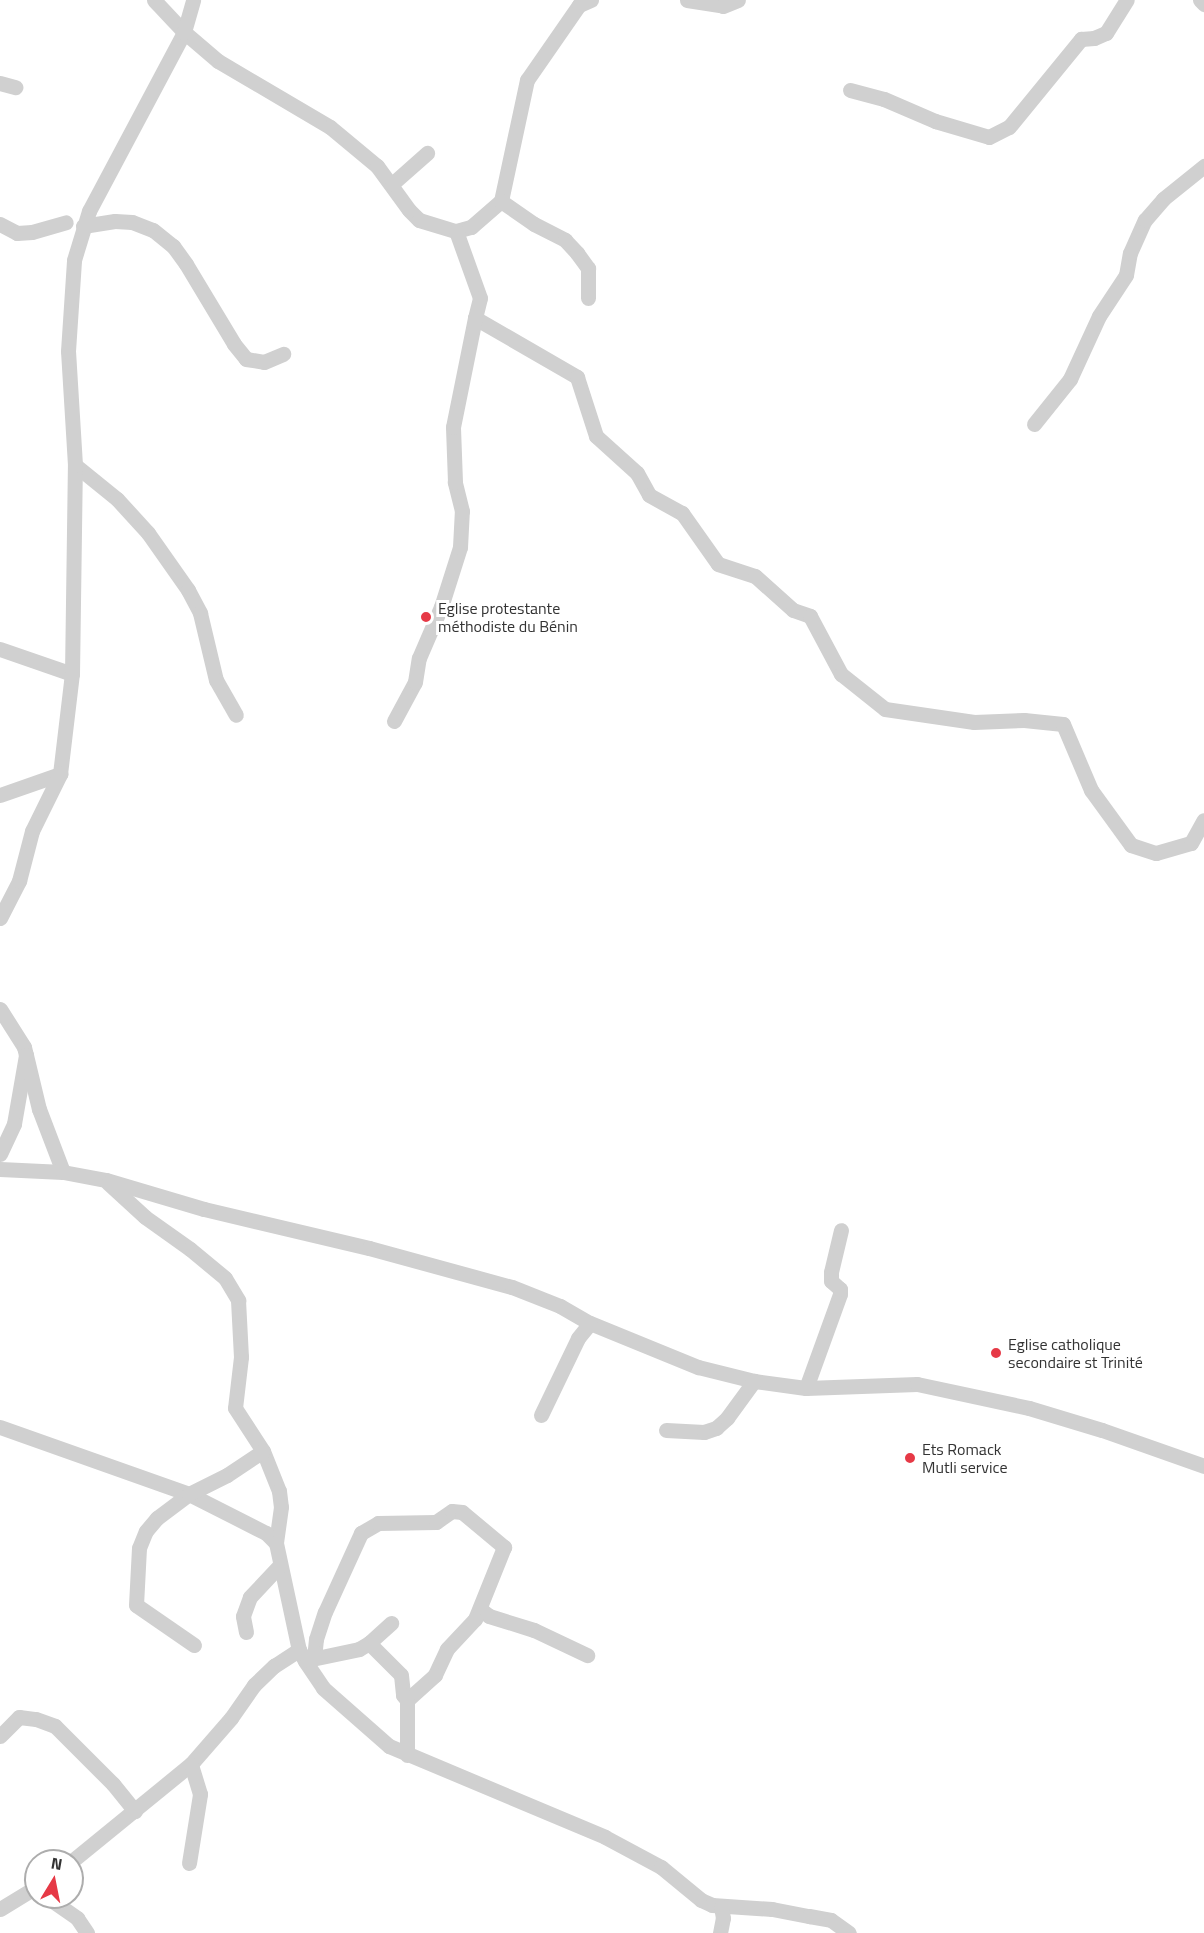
<!DOCTYPE html>
<meta charset="utf-8">
<style>
body{margin:0}
#map{position:relative;width:1204px;height:1933px;overflow:hidden;background:#fff;font-family:"Titillium Web",sans-serif}
div>[style]{position:absolute}
.minor>*{height:15px;margin:-7.5px;padding:0 7.5px;transform-origin:7.5px;border-radius:7.5px;background:#d0d0d0}
.dots>*{width:16px;height:16px;translate:-50% -50%;box-sizing:border-box;border:3px solid #fff;border-radius:50%}
span{translate:-50% -50%;white-space:nowrap;text-align:center;line-height:1.15;-webkit-text-stroke:6px #fff;paint-order:stroke}
.poi-label{font-size:16px;color:#333}
.left{translate:0 -50%;text-align:left}
.north{position:absolute;left:24px;top:1849px;width:60px;height:60px;box-sizing:border-box;background:#fff;border:2px solid #adadad;border-radius:50%;rotate:10deg;font-size:16px;font-weight:700;line-height:24px;text-align:center;color:#333}
.north::after{content:'';display:block;margin:auto;width:21px;height:27px;background:#e63946;clip-path:polygon(50% 0,100% 100%,50% 72%,0 100%)}
</style>
<div id="map">
<div class="minor">
<i style="left:154px;top:0;width:44px;rotate:46.8deg"></i>
<i style="left:184px;top:32px;width:45px;rotate:40.5deg"></i>
<i style="left:218px;top:61px;width:130px;rotate:30.5deg"></i>
<i style="left:330px;top:127px;width:61px;rotate:39.7deg"></i>
<i style="left:377px;top:166px;width:54px;rotate:54deg"></i>
<i style="left:409px;top:210px;width:14px;rotate:45deg"></i>
<i style="left:419px;top:220px;width:39px;rotate:17deg"></i>
<i style="left:456px;top:231px;width:16px;rotate:-15deg"></i>
<i style="left:471px;top:227px;width:40px;rotate:-41deg"></i>
<i style="left:501px;top:201px;width:124px;rotate:-77.9deg"></i>
<i style="left:527px;top:80px;width:91px;rotate:-55.3deg"></i>
<i style="left:579px;top:5px;width:13px;rotate:-23deg"></i>
<i style="left:687px;top:0;width:36px;rotate:9deg"></i>
<i style="left:723px;top:6px;width:16px;rotate:-22deg"></i>
<i style="left:1200px;top:0;width:6px;rotate:45deg"></i>
<i style="left:0;top:83px;width:16px;rotate:15deg"></i>
<i style="left:850px;top:90px;width:35px;rotate:15deg"></i>
<i style="left:884px;top:99px;width:56px;rotate:23.3deg"></i>
<i style="left:935px;top:121px;width:56px;rotate:16.5deg"></i>
<i style="left:989px;top:137px;width:22px;rotate:-27deg"></i>
<i style="left:1009px;top:127px;width:114px;rotate:-50.7deg"></i>
<i style="left:1081px;top:39px;width:13px;rotate:-4deg"></i>
<i style="left:1094px;top:38px;width:13px;rotate:-23deg"></i>
<i style="left:1106px;top:33px;width:39px;rotate:-58deg"></i>
<i style="left:392px;top:184px;width:47px;rotate:-41.5deg"></i>
<i style="left:501px;top:201px;width:40px;rotate:34.9deg"></i>
<i style="left:534px;top:224px;width:35px;rotate:27deg"></i>
<i style="left:565px;top:240px;width:18px;rotate:47deg"></i>
<i style="left:577px;top:253px;width:19px;rotate:54deg"></i>
<i style="left:588px;top:268px;width:30px;rotate:90deg"></i>
<i style="left:0;top:224px;width:19px;rotate:28deg"></i>
<i style="left:17px;top:233px;width:15px;rotate:-4deg"></i>
<i style="left:32px;top:232px;width:35px;rotate:-16deg"></i>
<i style="left:83px;top:226px;width:32px;rotate:-9deg"></i>
<i style="left:115px;top:221px;width:17px;rotate:3deg"></i>
<i style="left:132px;top:222px;width:22px;rotate:21deg"></i>
<i style="left:153px;top:230px;width:26px;rotate:39deg"></i>
<i style="left:173px;top:246px;width:22px;rotate:54deg"></i>
<i style="left:186px;top:264px;width:93px;rotate:59deg"></i>
<i style="left:234px;top:344px;width:19px;rotate:51deg"></i>
<i style="left:246px;top:359px;width:18px;rotate:9deg"></i>
<i style="left:264px;top:362px;width:21px;rotate:-23deg"></i>
<i style="left:456px;top:231px;width:71px;rotate:70.3deg"></i>
<i style="left:480px;top:298px;width:21px;rotate:104deg"></i>
<i style="left:475px;top:318px;width:118px;rotate:30deg"></i>
<i style="left:577px;top:377px;width:62px;rotate:72.1deg"></i>
<i style="left:596px;top:436px;width:55px;rotate:42.1deg"></i>
<i style="left:637px;top:473px;width:25px;rotate:61deg"></i>
<i style="left:649px;top:495px;width:38px;rotate:29deg"></i>
<i style="left:682px;top:513px;width:62px;rotate:54.8deg"></i>
<i style="left:718px;top:564px;width:39px;rotate:18deg"></i>
<i style="left:755px;top:576px;width:51px;rotate:41.8deg"></i>
<i style="left:793px;top:610px;width:18px;rotate:19deg"></i>
<i style="left:810px;top:616px;width:66px;rotate:61.9deg"></i>
<i style="left:841px;top:674px;width:56px;rotate:38.5deg"></i>
<i style="left:885px;top:709px;width:90px;rotate:8.3deg"></i>
<i style="left:974px;top:722px;width:50px;rotate:-2.3deg"></i>
<i style="left:1024px;top:720px;width:39px;rotate:6deg"></i>
<i style="left:1063px;top:724px;width:72px;rotate:67deg"></i>
<i style="left:1091px;top:790px;width:68px;rotate:54deg"></i>
<i style="left:1131px;top:845px;width:26px;rotate:18deg"></i>
<i style="left:1156px;top:853px;width:36px;rotate:-16deg"></i>
<i style="left:1191px;top:843px;width:26px;rotate:-61deg"></i>
<i style="left:1034px;top:424px;width:58px;rotate:-51.3deg"></i>
<i style="left:1070px;top:379px;width:69px;rotate:-65.3deg"></i>
<i style="left:1099px;top:316px;width:49px;rotate:-56.6deg"></i>
<i style="left:1126px;top:275px;width:22px;rotate:-80deg"></i>
<i style="left:1130px;top:253px;width:36px;rotate:-66deg"></i>
<i style="left:1145px;top:220px;width:28px;rotate:-49deg"></i>
<i style="left:1163px;top:199px;width:53px;rotate:-38.8deg"></i>
<i style="left:75px;top:465px;width:54px;rotate:39deg"></i>
<i style="left:117px;top:499px;width:46px;rotate:47.6deg"></i>
<i style="left:148px;top:533px;width:70px;rotate:54.9deg"></i>
<i style="left:188px;top:590px;width:26px;rotate:62deg"></i>
<i style="left:200px;top:613px;width:69px;rotate:76.6deg"></i>
<i style="left:216px;top:680px;width:40px;rotate:60.3deg"></i>
<i style="left:0;top:649px;width:76px;rotate:19.1deg"></i>
<i style="left:394px;top:721px;width:44px;rotate:-61.7deg"></i>
<i style="left:415px;top:682px;width:24px;rotate:-81deg"></i>
<i style="left:419px;top:658px;width:56px;rotate:-66.7deg"></i>
<i style="left:441px;top:607px;width:63px;rotate:-72.4deg"></i>
<i style="left:460px;top:547px;width:36px;rotate:-87deg"></i>
<i style="left:462px;top:511px;width:30px;rotate:-104deg"></i>
<i style="left:455px;top:482px;width:55px;rotate:-92.1deg"></i>
<i style="left:453px;top:427px;width:111px;rotate:-78.6deg"></i>
<i style="left:0;top:795px;width:64px;rotate:-19.3deg"></i>
<i style="left:60px;top:774px;width:101px;rotate:-83.2deg"></i>
<i style="left:72px;top:674px;width:209px;rotate:-89.2deg"></i>
<i style="left:75px;top:465px;width:114px;rotate:-93.5deg"></i>
<i style="left:68px;top:351px;width:91px;rotate:-86.2deg"></i>
<i style="left:74px;top:260px;width:51px;rotate:-73deg"></i>
<i style="left:89px;top:211px;width:203px;rotate:-62deg"></i>
<i style="left:184px;top:32px;width:33px;rotate:-74deg"></i>
<i style="left:0;top:918px;width:42px;rotate:-62.8deg"></i>
<i style="left:19px;top:881px;width:52px;rotate:-75.4deg"></i>
<i style="left:32px;top:831px;width:64px;rotate:-63.8deg"></i>
<i style="left:0;top:1009px;width:45px;rotate:57.7deg"></i>
<i style="left:24px;top:1047px;width:8px;rotate:76deg"></i>
<i style="left:26px;top:1055px;width:70px;rotate:99.9deg"></i>
<i style="left:14px;top:1124px;width:33px;rotate:115deg"></i>
<i style="left:26px;top:1055px;width:56px;rotate:76.5deg"></i>
<i style="left:39px;top:1109px;width:67px;rotate:69.1deg"></i>
<i style="left:0;top:1169px;width:63px;rotate:2.7deg"></i>
<i style="left:63px;top:1172px;width:44px;rotate:10.5deg"></i>
<i style="left:106px;top:1180px;width:102px;rotate:16.5deg"></i>
<i style="left:204px;top:1209px;width:170px;rotate:13.3deg"></i>
<i style="left:369px;top:1248px;width:148px;rotate:15.3deg"></i>
<i style="left:512px;top:1287px;width:52px;rotate:21.6deg"></i>
<i style="left:560px;top:1306px;width:34px;rotate:30deg"></i>
<i style="left:590px;top:1323px;width:117px;rotate:22.2deg"></i>
<i style="left:698px;top:1367px;width:58px;rotate:14deg"></i>
<i style="left:754px;top:1381px;width:52px;rotate:7.7deg"></i>
<i style="left:806px;top:1388px;width:111px;rotate:-2.1deg"></i>
<i style="left:917px;top:1384px;width:115px;rotate:12.1deg"></i>
<i style="left:1029px;top:1408px;width:76px;rotate:16.8deg"></i>
<i style="left:1102px;top:1430px;width:108px;rotate:19.4deg"></i>
<i style="left:108px;top:1183px;width:50px;rotate:42.6deg"></i>
<i style="left:145px;top:1217px;width:55px;rotate:35.4deg"></i>
<i style="left:190px;top:1249px;width:45px;rotate:39.6deg"></i>
<i style="left:225px;top:1278px;width:26px;rotate:59deg"></i>
<i style="left:238px;top:1300px;width:57px;rotate:87deg"></i>
<i style="left:241px;top:1357px;width:51px;rotate:96.7deg"></i>
<i style="left:235px;top:1408px;width:51px;rotate:56.9deg"></i>
<i style="left:263px;top:1451px;width:43px;rotate:68.2deg"></i>
<i style="left:279px;top:1491px;width:16px;rotate:83deg"></i>
<i style="left:281px;top:1507px;width:36px;rotate:98deg"></i>
<i style="left:806px;top:1388px;width:100px;rotate:-70.1deg"></i>
<i style="left:840px;top:1294px;width:5px;rotate:-90deg"></i>
<i style="left:840px;top:1289px;width:12px;rotate:-138deg"></i>
<i style="left:831px;top:1281px;width:9px;rotate:-90deg"></i>
<i style="left:831px;top:1272px;width:43px;rotate:-76.6deg"></i>
<i style="left:541px;top:1415px;width:85px;rotate:-64.3deg"></i>
<i style="left:578px;top:1338px;width:19px;rotate:-51deg"></i>
<i style="left:0;top:1427px;width:201px;rotate:19.5deg"></i>
<i style="left:189px;top:1494px;width:86px;rotate:26.9deg"></i>
<i style="left:266px;top:1533px;width:14px;rotate:45deg"></i>
<i style="left:276px;top:1543px;width:109px;rotate:77.9deg"></i>
<i style="left:299px;top:1650px;width:13px;rotate:61deg"></i>
<i style="left:305px;top:1661px;width:32px;rotate:56deg"></i>
<i style="left:323px;top:1688px;width:88px;rotate:41.3deg"></i>
<i style="left:389px;top:1746px;width:234px;rotate:22.8deg"></i>
<i style="left:605px;top:1837px;width:64px;rotate:28.2deg"></i>
<i style="left:661px;top:1867px;width:52px;rotate:39.5deg"></i>
<i style="left:701px;top:1900px;width:12px;rotate:24deg"></i>
<i style="left:712px;top:1905px;width:60px;rotate:3.8deg"></i>
<i style="left:772px;top:1909px;width:38px;rotate:11deg"></i>
<i style="left:809px;top:1916px;width:22px;rotate:10deg"></i>
<i style="left:831px;top:1920px;width:22px;rotate:36deg"></i>
<i style="left:666px;top:1430px;width:38px;rotate:3deg"></i>
<i style="left:704px;top:1432px;width:13px;rotate:-18deg"></i>
<i style="left:716px;top:1428px;width:15px;rotate:-42deg"></i>
<i style="left:727px;top:1418px;width:46px;rotate:-53.9deg"></i>
<i style="left:480px;top:1609px;width:11px;rotate:38deg"></i>
<i style="left:489px;top:1616px;width:47px;rotate:17.3deg"></i>
<i style="left:534px;top:1630px;width:59px;rotate:25.3deg"></i>
<i style="left:246px;top:1632px;width:16px;rotate:-101deg"></i>
<i style="left:243px;top:1616px;width:20px;rotate:-70deg"></i>
<i style="left:250px;top:1597px;width:44px;rotate:-46.8deg"></i>
<i style="left:369px;top:1643px;width:30px;rotate:-42deg"></i>
<i style="left:194px;top:1645px;width:70px;rotate:-145.4deg"></i>
<i style="left:136px;top:1605px;width:57px;rotate:-87deg"></i>
<i style="left:139px;top:1548px;width:18px;rotate:-68deg"></i>
<i style="left:146px;top:1531px;width:17px;rotate:-50deg"></i>
<i style="left:157px;top:1518px;width:40px;rotate:-37deg"></i>
<i style="left:189px;top:1494px;width:42px;rotate:-26.6deg"></i>
<i style="left:227px;top:1475px;width:43px;rotate:-33.7deg"></i>
<i style="left:314px;top:1658px;width:19px;rotate:-84deg"></i>
<i style="left:316px;top:1639px;width:28px;rotate:-72deg"></i>
<i style="left:325px;top:1612px;width:87px;rotate:-65.5deg"></i>
<i style="left:361px;top:1533px;width:20px;rotate:-30deg"></i>
<i style="left:378px;top:1523px;width:58px;rotate:-1deg"></i>
<i style="left:436px;top:1522px;width:19px;rotate:-35deg"></i>
<i style="left:452px;top:1511px;width:10px;rotate:6deg"></i>
<i style="left:462px;top:1512px;width:55px;rotate:39.8deg"></i>
<i style="left:504px;top:1547px;width:78px;rotate:111.9deg"></i>
<i style="left:475px;top:1619px;width:41px;rotate:133deg"></i>
<i style="left:447px;top:1649px;width:29px;rotate:115deg"></i>
<i style="left:435px;top:1675px;width:38px;rotate:138deg"></i>
<i style="left:307px;top:1660px;width:53px;rotate:-11.9deg"></i>
<i style="left:359px;top:1649px;width:12px;rotate:-31deg"></i>
<i style="left:369px;top:1643px;width:45px;rotate:45deg"></i>
<i style="left:401px;top:1675px;width:20px;rotate:84deg"></i>
<i style="left:403px;top:1695px;width:6px;rotate:51deg"></i>
<i style="left:407px;top:1700px;width:55px;rotate:90deg"></i>
<i style="left:0;top:1736px;width:27px;rotate:-45deg"></i>
<i style="left:19px;top:1717px;width:17px;rotate:7deg"></i>
<i style="left:36px;top:1719px;width:20px;rotate:20deg"></i>
<i style="left:55px;top:1726px;width:82px;rotate:45deg"></i>
<i style="left:113px;top:1784px;width:35px;rotate:51deg"></i>
<i style="left:72px;top:1861px;width:154px;rotate:-39.2deg"></i>
<i style="left:191px;top:1764px;width:61px;rotate:-49deg"></i>
<i style="left:231px;top:1718px;width:40px;rotate:-55.1deg"></i>
<i style="left:254px;top:1685px;width:28px;rotate:-44deg"></i>
<i style="left:274px;top:1666px;width:30px;rotate:-33deg"></i>
<i style="left:189px;top:1863px;width:70px;rotate:-80.9deg"></i>
<i style="left:200px;top:1794px;width:31px;rotate:-107deg"></i>
<i style="left:47px;top:1897px;width:37px;rotate:35deg"></i>
<i style="left:77px;top:1918px;width:18px;rotate:56deg"></i>
<i style="left:0;top:1909px;width:42px;rotate:-31.4deg"></i>
<i style="left:720px;top:1933px;width:15px;rotate:-79deg"></i>
<i style="left:723px;top:1918px;width:11px;rotate:-100deg"></i>
</div>
<div class="dots">
<i style="left:426px;top:617px;background:#e63946"></i>
<i style="left:996px;top:1353px;background:#e63946"></i>
<i style="left:910px;top:1458px;background:#e63946"></i>
</div>
<div class="poi-label">
<span class="left" style="left:438px;top:617px">Eglise protestante<br>méthodiste du Bénin</span>
<span class="left" style="left:1008px;top:1353px">Eglise catholique<br>secondaire st Trinité</span>
<span class="left" style="left:922px;top:1458px">Ets Romack<br>Mutli service</span>
</div>
<div class="north">N</div>
</div>
